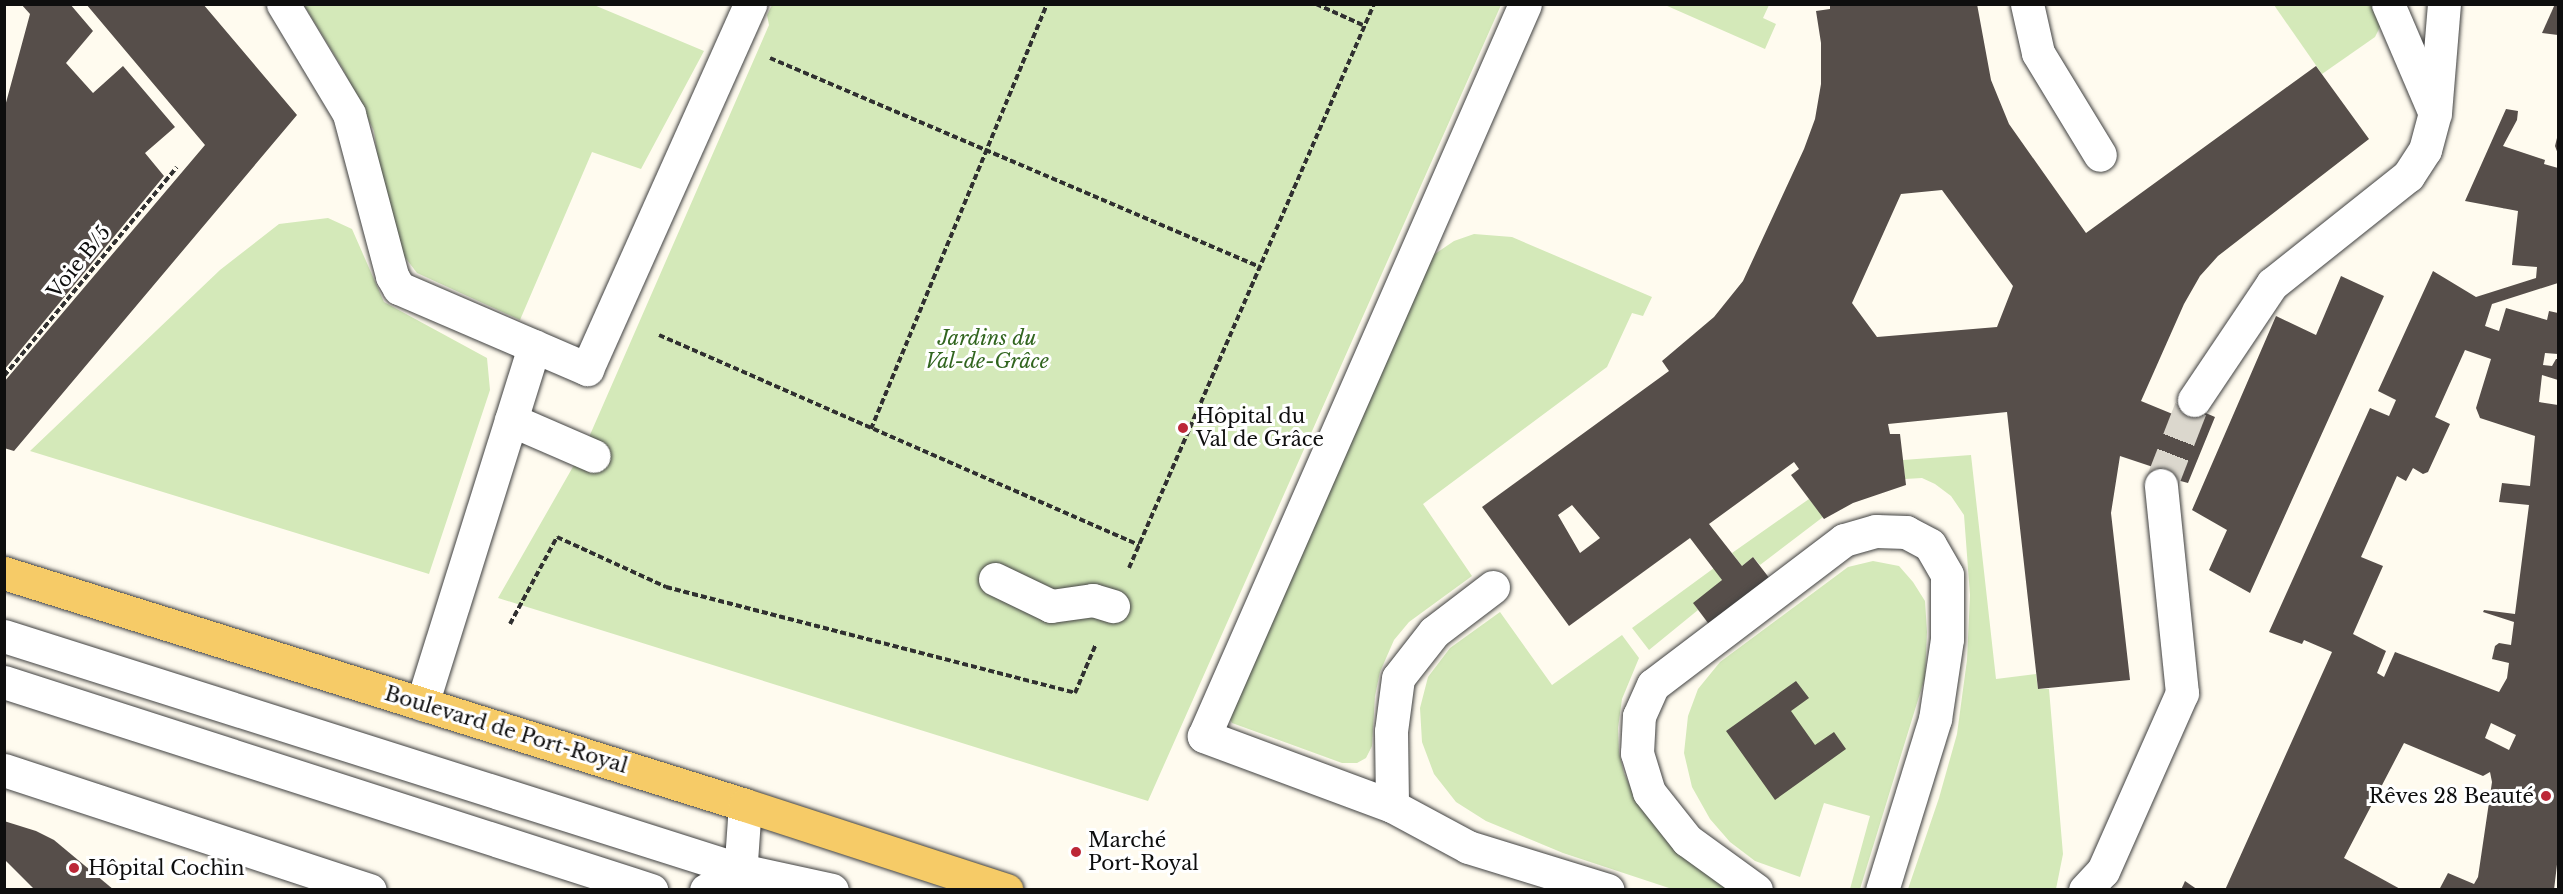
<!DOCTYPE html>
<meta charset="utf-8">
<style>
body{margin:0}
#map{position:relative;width:2563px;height:894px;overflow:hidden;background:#fffbef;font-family:"Libre Baskerville",serif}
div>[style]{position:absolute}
.green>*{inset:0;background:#d4e9b9}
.building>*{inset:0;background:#564e4a}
.minor-tunnel>*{height:33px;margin-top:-16.5px;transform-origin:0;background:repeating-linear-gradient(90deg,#dbd7cd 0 33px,transparent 0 49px)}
.path>*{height:4px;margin-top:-2px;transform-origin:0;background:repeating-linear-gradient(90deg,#303030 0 6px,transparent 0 9px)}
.roads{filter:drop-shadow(0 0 2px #414141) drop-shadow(0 0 2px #414141)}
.minor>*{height:33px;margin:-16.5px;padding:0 16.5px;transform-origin:16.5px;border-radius:16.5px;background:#fff}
.major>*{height:33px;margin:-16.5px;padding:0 16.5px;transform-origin:16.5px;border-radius:16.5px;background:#f6cb67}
.dots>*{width:16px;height:16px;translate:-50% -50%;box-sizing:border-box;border:3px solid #fff;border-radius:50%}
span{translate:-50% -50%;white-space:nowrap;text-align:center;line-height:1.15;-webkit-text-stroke:6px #fff;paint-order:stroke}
.street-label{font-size:20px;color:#0e0e0e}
.park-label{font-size:20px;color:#31651f;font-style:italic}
.poi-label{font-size:20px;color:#0e0e0e}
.left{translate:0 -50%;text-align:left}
.right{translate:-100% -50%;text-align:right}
.frame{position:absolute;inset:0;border:6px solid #0e0e0e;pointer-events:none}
</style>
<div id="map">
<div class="green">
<i style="clip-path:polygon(304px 5px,594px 5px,704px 51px,641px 169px,592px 152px,520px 320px,417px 273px,395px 244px,381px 184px,374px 131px,343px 69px)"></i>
<i style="clip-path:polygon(772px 5px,1501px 5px,1148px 801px,498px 598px,586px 444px,769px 25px,767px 15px)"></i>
<i style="clip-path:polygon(1665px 5px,1769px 5px,1763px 18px,1776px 24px,1765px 49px)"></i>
<i style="clip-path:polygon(2274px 5px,2382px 5px,2382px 23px,2375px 37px,2322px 74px)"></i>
<i style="clip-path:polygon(328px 218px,352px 229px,384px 302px,487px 358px,490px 390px,429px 574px,30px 451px,220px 270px,279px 224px)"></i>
<i style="clip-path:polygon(1474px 234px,1512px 237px,1652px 297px,1643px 316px,1632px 313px,1607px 367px,1423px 504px,1472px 576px,1409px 622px,1394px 640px,1380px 672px,1375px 696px,1372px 746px,1366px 758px,1357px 763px,1342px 763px,1232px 723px,1228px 715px,1429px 258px,1454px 241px)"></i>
<i style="clip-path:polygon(1971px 455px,1996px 679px,2036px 674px,2038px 689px,2049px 689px,2063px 854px,2056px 889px,1908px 889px,1939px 798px,1957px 734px,1967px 660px,1970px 595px,1964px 515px,1951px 496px,1935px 484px,1922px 478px,1905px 479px,1903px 460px)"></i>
<i style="clip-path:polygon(1809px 499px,1823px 517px,1760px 565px,1753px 557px,1742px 566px,1732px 553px)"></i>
<i style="clip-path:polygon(1873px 561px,1899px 566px,1913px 582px,1925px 601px,1927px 632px,1925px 677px,1860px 889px,1850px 889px,1870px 816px,1824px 803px,1800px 877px,1755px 861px,1730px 842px,1710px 819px,1692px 787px,1684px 753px,1688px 716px,1698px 689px,1720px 662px,1848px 567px)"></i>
<i style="clip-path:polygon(1714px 568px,1722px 580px,1694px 604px,1698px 610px,1649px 650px,1632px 628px)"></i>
<i style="clip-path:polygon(1500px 612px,1552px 685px,1622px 635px,1639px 658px,1622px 699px,1618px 728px,1619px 752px,1624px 773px,1637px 802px,1744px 889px,1672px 889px,1563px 853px,1486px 821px,1456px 802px,1434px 774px,1422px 742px,1420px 708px,1428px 677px,1450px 648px)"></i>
</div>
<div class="building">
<i style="clip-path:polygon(21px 4px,70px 4px,93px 31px,66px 63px,93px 93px,123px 66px,175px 127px,145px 153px,164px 176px,4px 370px,4px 110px,30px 14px)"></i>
<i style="clip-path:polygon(86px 4px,203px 4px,297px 115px,14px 451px,4px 448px,4px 382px,205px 145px)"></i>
<i style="clip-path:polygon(evenodd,1830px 4px,1977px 4px,1991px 80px,2009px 124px,2086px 233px,2316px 66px,2369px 139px,2218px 256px,2200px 276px,2184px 304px,2141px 401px,2175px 415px,2180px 402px,2215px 417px,2188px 483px,2151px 473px,2153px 467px,2120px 456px,2111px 513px,2130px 680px,2038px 689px,2007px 412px,1888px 424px,1890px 434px,1900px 434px,1906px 485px,1853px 503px,1824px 519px,1791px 475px,1799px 469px,1794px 462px,1709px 524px,1742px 566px,1753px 557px,1777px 588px,1717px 635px,1693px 603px,1722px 580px,1690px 538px,1569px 626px,1482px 507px,1669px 371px,1662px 361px,1714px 317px,1743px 281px,1804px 149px,1815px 119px,1821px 84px,1821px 43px,1816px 11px,1830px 9px,1830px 4px,1942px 190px,2013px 286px,1997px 327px,1877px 337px,1852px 303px,1901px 194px,1942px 190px,1830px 4px,1572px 505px,1600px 538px,1580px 553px,1558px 515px,1572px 505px)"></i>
<i style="clip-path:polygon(2555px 4px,2558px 4px,2558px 35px,2542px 33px)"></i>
<i style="clip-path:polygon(evenodd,2506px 109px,2518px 111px,2517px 120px,2503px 146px,2545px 160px,2544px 164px,2558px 168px,2558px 283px,2492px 304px,2485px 326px,2499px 331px,2506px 308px,2547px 320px,2549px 311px,2558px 313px,2558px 354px,2545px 353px,2543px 365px,2552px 366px,2556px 359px,2558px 359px,2558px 380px,2542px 375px,2539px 402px,2558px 405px,2558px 856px,2554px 890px,2439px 890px,2448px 873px,2474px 884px,2478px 877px,2492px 782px,2490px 772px,2483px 776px,2404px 743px,2344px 858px,2402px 890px,2225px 890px,2332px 652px,2304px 640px,2302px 644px,2269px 632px,2370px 408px,2389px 416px,2396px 400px,2378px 391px,2433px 271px,2476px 297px,2536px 278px,2537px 267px,2512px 265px,2518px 211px,2465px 201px,2506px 109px,2465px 350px,2491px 359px,2476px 408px,2480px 418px,2535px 436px,2530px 486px,2502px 483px,2499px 502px,2529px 505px,2515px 614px,2484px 610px,2483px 612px,2514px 622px,2511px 645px,2499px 643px,2495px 646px,2492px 659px,2509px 663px,2507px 678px,2499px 692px,2395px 652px,2384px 677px,2377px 673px,2386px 651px,2353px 634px,2383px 566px,2361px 557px,2397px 476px,2406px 481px,2413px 468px,2423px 474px,2428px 472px,2450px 424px,2435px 417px,2465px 350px,2506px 109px,2491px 723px,2516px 735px,2509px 750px,2485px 738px,2491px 723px)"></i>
<i style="clip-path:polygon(2558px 134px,2558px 154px,2555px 146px)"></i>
<i style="clip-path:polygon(2341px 276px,2384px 296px,2250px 593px,2209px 570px,2227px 530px,2192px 510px,2276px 316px,2316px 335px)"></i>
<i style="clip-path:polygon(1796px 681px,1809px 698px,1791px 711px,1815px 745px,1834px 732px,1846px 749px,1775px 800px,1726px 731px)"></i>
<i style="clip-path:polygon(4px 821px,36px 831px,54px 840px,114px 890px,35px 890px,4px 859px)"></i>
<i style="clip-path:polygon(2185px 881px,2198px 890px,2181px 890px)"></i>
</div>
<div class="minor-tunnel">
<i style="left:2161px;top:485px;width:91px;rotate:-68.8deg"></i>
</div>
<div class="path">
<i style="left:1316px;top:4px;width:54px;rotate:24.2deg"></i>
<i style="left:770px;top:58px;width:533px;rotate:23.1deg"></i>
<i style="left:659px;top:335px;width:524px;rotate:23.63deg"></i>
<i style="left:4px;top:376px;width:271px;rotate:-50.4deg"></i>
<i style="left:871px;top:429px;width:460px;rotate:-67.5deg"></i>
<i style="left:1129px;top:568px;width:615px;rotate:-66.52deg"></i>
<i style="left:510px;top:624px;width:99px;rotate:-61.6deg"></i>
<i style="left:557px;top:537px;width:120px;rotate:24.6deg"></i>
<i style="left:666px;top:587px;width:423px;rotate:14.5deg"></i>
<i style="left:1075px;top:693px;width:53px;rotate:-66.8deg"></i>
</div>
<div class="roads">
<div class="minor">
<i style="left:283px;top:4px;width:128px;rotate:59deg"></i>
<i style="left:349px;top:114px;width:168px;rotate:75.1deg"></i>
<i style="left:392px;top:276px;width:14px;rotate:60deg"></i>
<i style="left:399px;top:288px;width:205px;rotate:23.3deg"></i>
<i style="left:587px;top:369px;width:400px;rotate:-65.9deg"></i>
<i style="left:2027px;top:4px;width:50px;rotate:77.3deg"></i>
<i style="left:2038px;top:53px;width:119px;rotate:58.7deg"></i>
<i style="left:2388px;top:4px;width:114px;rotate:66.8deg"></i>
<i style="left:2194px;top:400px;width:140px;rotate:-56.1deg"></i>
<i style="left:2272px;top:284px;width:174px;rotate:-38.5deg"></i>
<i style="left:2408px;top:176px;width:31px;rotate:-57deg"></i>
<i style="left:2425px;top:150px;width:38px;rotate:-75deg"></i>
<i style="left:2435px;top:113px;width:109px;rotate:-85.3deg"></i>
<i style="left:511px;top:420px;width:90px;rotate:23.4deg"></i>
<i style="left:995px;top:579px;width:62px;rotate:25.7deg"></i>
<i style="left:1051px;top:606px;width:42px;rotate:-8.1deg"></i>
<i style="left:1093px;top:600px;width:21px;rotate:17deg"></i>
<i style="left:1493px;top:587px;width:74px;rotate:142.7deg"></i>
<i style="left:1434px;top:632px;width:58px;rotate:128deg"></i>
<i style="left:1398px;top:678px;width:53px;rotate:97.5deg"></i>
<i style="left:1391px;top:731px;width:75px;rotate:89.2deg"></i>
<i style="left:1392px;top:806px;width:86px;rotate:28.3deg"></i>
<i style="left:1468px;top:847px;width:146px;rotate:17.1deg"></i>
<i style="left:4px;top:636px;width:773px;rotate:17.61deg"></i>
<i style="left:741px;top:870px;width:93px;rotate:12.4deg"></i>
<i style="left:4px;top:682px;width:680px;rotate:17.82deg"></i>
<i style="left:422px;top:704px;width:375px;rotate:-72.6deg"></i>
<i style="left:4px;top:770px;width:385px;rotate:18.2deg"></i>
<i style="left:1392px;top:806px;width:201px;rotate:-159.6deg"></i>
<i style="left:1204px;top:736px;width:799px;rotate:-66.32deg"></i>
<i style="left:706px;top:890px;width:40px;rotate:-29.7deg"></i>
<i style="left:739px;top:890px;width:85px;rotate:-86deg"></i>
<i style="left:1756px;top:890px;width:85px;rotate:-144.1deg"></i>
<i style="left:1687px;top:840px;width:61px;rotate:-128.4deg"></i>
<i style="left:1649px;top:792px;width:41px;rotate:-107.1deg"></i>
<i style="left:1637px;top:753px;width:37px;rotate:-87deg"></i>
<i style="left:1639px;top:716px;width:34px;rotate:-66deg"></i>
<i style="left:1653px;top:685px;width:240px;rotate:-37.2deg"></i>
<i style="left:1844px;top:540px;width:33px;rotate:-16deg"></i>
<i style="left:1876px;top:531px;width:30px;rotate:2deg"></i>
<i style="left:1906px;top:532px;width:27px;rotate:28deg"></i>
<i style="left:1930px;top:545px;width:34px;rotate:60deg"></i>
<i style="left:1947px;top:575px;width:64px;rotate:90deg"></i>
<i style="left:1947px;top:639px;width:81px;rotate:98.5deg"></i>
<i style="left:1935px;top:719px;width:179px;rotate:107.2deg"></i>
<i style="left:2085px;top:890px;width:26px;rotate:-47deg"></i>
<i style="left:2103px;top:871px;width:195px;rotate:-66.1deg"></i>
<i style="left:2182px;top:693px;width:209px;rotate:-95.8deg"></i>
</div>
<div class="major">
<i style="left:4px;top:573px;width:776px;rotate:17.38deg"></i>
<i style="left:745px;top:805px;width:275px;rotate:18deg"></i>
</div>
</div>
<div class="dots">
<i style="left:1183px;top:428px;background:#bc2737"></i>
<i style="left:2546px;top:796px;background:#bc2737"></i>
<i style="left:1076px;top:852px;background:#bc2737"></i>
<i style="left:74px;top:868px;background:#bc2737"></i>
</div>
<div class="street-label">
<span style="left:79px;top:262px;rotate:-51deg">Voie B/5</span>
<span style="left:506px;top:730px;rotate:17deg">Boulevard de Port-Royal</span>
</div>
<div class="park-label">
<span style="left:987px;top:350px">Jardins du<br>Val-de-Grâce</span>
</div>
<div class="poi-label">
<span class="left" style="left:1196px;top:428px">Hôpital du<br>Val de Grâce</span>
<span class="right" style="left:2534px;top:796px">Rêves 28 Beauté</span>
<span class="left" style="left:1088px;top:852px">Marché<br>Port-Royal</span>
<span class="left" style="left:88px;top:868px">Hôpital Cochin</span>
</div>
<div class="frame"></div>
</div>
